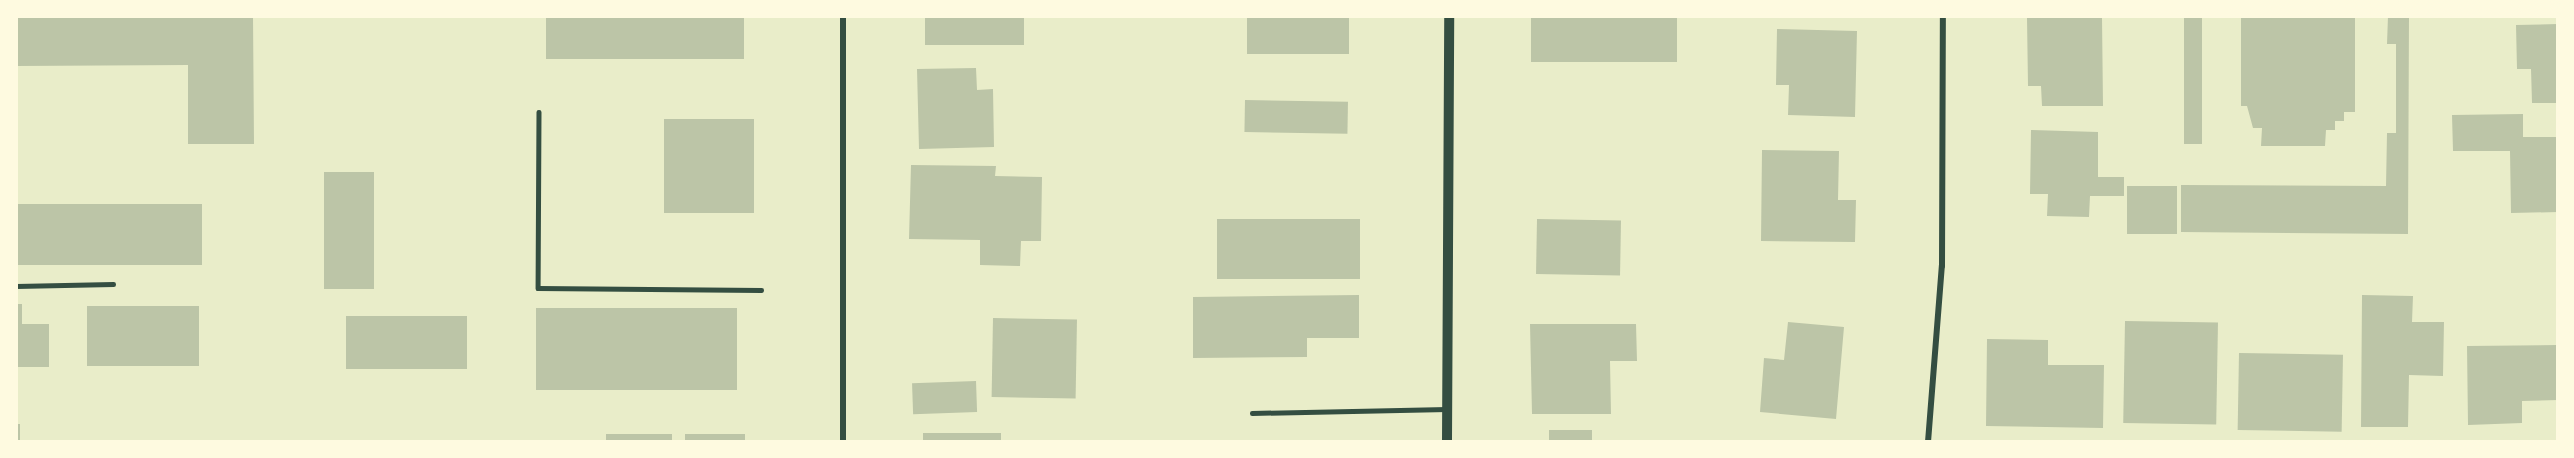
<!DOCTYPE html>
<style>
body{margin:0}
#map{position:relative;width:2574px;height:458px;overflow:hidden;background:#e9edc9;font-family:"Source Sans 3",sans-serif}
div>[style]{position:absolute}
.building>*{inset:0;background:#bcc5a7;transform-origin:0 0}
.service>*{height:4.5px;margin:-2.25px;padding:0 2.25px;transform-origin:2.25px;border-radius:2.25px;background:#344e41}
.minor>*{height:6px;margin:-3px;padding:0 3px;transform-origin:3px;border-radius:3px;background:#344e41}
.tertiary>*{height:10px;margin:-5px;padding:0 5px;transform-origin:5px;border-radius:5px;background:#344e41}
span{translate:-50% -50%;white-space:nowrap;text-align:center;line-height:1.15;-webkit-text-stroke:4.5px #fefae0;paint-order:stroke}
.frame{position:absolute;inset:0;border:18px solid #fefae0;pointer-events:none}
</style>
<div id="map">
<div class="building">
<i style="clip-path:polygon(16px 16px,253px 16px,254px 144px,188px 144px,188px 65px,16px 66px)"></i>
<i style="left:546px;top:16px;width:198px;height:43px"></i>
<i style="left:925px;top:16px;width:99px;height:29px"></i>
<i style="left:1247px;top:16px;width:102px;height:38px"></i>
<i style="left:1531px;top:16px;width:146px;height:46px"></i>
<i style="left:2184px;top:16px;width:18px;height:128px"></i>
<i style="clip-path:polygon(2241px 16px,2355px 16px,2355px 112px,2344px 112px,2344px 121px,2335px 121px,2335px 130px,2326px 130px,2325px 146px,2261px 146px,2262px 128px,2253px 128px,2247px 106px,2241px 106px)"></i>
<i style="clip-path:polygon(2388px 16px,2409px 16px,2408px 234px,2181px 232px,2181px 185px,2386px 186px,2387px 133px,2396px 133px,2396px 44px,2387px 44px)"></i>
<i style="clip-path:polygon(2102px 17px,2103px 106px,2042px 106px,2041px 86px,2028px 86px,2027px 18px)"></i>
<i style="clip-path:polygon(2558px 24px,2558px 103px,2532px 103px,2531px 69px,2517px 69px,2516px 25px)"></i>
<i style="clip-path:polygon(1777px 29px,1857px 31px,1855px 117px,1788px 115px,1789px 85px,1776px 85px)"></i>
<i style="clip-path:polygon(976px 68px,977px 90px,993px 89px,994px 147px,919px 149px,917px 69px)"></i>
<i style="left:1245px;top:100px;width:103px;height:32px;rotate:1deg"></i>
<i style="clip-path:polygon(2523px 114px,2523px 137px,2558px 137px,2558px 212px,2511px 213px,2510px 151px,2453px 151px,2452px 115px)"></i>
<i style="left:664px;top:119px;width:90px;height:94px"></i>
<i style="clip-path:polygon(2031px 130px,2098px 132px,2098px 177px,2124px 177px,2124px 196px,2090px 196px,2089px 217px,2047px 216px,2048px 194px,2030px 194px)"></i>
<i style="clip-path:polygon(1762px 150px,1839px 151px,1838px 200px,1856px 200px,1855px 242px,1761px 241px)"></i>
<i style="clip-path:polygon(911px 165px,996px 166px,995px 176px,1042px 177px,1041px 241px,1021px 241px,1020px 266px,980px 265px,980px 240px,909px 239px)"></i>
<i style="left:324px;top:172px;width:50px;height:117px"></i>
<i style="left:2127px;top:186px;width:50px;height:48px"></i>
<i style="left:16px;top:204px;width:186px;height:61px"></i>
<i style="left:1360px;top:219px;width:60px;height:143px;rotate:90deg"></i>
<i style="left:1537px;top:219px;width:84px;height:55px;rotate:1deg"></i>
<i style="clip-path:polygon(1359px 295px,1359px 338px,1307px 338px,1307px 357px,1193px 358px,1193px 297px)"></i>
<i style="clip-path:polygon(2362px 295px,2413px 296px,2412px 322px,2444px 322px,2443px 376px,2409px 375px,2408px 427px,2361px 427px)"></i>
<i style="clip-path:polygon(16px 304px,22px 304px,22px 324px,49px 324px,49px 367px,16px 367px)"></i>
<i style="left:87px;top:306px;width:112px;height:60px"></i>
<i style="left:737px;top:308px;width:82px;height:201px;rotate:90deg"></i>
<i style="left:346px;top:316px;width:121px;height:53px"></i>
<i style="left:993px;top:318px;width:84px;height:79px;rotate:1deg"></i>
<i style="left:2125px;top:321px;width:93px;height:102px;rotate:1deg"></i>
<i style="clip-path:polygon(1788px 322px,1844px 327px,1836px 419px,1760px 412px,1764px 358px,1784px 360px)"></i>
<i style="clip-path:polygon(1530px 324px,1636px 324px,1637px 361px,1610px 361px,1611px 414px,1532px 414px)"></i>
<i style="clip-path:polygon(1987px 339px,2048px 340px,2048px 365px,2104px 365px,2103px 428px,1986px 426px)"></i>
<i style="clip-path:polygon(2558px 345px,2558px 400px,2522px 401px,2522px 423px,2468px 425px,2467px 346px)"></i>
<i style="left:2239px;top:353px;width:104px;height:77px;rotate:1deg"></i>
<i style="left:976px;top:381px;width:31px;height:64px;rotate:88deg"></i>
<i style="left:16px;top:424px;width:4px;height:18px"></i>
<i style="left:1549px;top:430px;width:43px;height:12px"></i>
<i style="left:1001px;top:433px;width:9px;height:78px;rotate:90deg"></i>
<i style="left:606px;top:434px;width:66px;height:8px"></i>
<i style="left:685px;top:434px;width:60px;height:8px"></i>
</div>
<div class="service">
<i style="left:539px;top:112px;width:176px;rotate:90.3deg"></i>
<i style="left:538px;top:288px;width:223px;rotate:0.5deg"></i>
<i style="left:16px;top:286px;width:97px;rotate:-1.2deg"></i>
<i style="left:1252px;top:413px;width:195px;rotate:-1.2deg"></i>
</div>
<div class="minor">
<i style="left:843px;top:16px;width:426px;rotate:90deg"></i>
<i style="left:1928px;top:442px;width:177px;rotate:-85.5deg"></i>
<i style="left:1942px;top:266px;width:250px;rotate:-89.8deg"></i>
</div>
<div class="tertiary">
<i style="left:1447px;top:442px;width:426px;rotate:-89.7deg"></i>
</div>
<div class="frame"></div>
</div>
